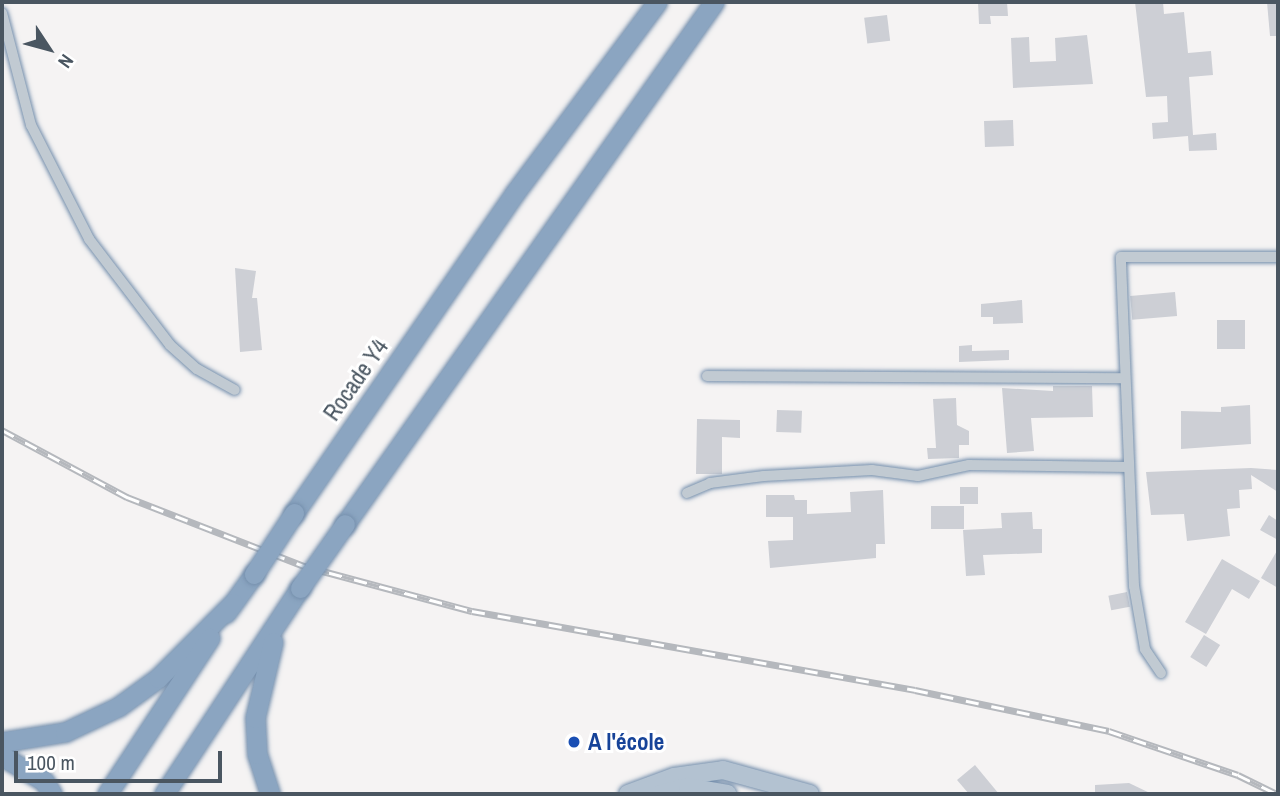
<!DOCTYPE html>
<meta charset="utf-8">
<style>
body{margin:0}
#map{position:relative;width:1280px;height:796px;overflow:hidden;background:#f5f3f3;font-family:"Archivo Narrow",sans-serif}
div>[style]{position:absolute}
.building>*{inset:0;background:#cdcfd5;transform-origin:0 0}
.roads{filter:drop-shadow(0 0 2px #7690ad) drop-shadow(0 0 2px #7690ad)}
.street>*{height:10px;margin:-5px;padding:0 5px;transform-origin:5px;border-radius:5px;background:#c1cad2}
.primary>*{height:18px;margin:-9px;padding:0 9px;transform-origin:9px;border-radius:9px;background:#b3c2d1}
.highway>*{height:19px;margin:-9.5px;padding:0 9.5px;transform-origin:9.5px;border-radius:9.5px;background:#8ba5c1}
.rail>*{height:7px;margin-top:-3.5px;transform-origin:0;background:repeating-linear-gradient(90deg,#fff 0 13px,#b5b8bd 0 26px);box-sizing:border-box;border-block:2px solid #b5b8bd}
.bridges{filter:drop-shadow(0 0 2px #7690ad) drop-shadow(0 0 2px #7690ad)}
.highway-bridge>*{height:19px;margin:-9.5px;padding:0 9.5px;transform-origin:9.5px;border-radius:9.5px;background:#8ba5c1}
.dots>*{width:19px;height:19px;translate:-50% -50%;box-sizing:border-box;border:4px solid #fff;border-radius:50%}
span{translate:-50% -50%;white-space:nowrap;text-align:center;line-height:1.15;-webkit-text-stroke:6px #fff;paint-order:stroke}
.street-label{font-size:23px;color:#4a5661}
.transit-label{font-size:23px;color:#164399;font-weight:700}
.left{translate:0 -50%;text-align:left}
.frame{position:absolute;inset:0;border:4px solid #4a5661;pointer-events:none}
.north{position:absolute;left:14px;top:14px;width:70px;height:70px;-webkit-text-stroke:5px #fff;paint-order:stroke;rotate:126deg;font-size:19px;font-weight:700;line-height:28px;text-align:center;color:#4a5661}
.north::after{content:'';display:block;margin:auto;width:24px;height:32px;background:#4a5661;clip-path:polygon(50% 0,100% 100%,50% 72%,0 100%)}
.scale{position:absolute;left:14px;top:751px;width:208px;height:32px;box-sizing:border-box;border:4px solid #4a5661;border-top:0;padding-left:9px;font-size:21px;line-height:24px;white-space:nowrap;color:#4a5661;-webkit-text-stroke:5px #fff;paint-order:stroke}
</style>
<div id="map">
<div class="building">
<i style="clip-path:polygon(978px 2px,1007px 2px,1008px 16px,990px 16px,991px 24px,979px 24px)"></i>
<i style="clip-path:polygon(1135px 2px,1163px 2px,1164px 14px,1184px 12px,1188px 53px,1211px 51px,1213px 75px,1189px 77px,1193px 135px,1216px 133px,1217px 150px,1189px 151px,1188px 136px,1153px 139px,1152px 123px,1168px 122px,1167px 96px,1146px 97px)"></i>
<i style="clip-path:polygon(1267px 2px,1278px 2px,1278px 36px,1270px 36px)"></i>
<i style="left:887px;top:15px;width:26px;height:23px;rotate:83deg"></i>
<i style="clip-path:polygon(1087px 35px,1093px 84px,1013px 88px,1011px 38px,1029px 37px,1030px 62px,1056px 61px,1055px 38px)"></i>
<i style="left:1013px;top:120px;width:26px;height:29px;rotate:88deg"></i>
<i style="clip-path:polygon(235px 268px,256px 271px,252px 298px,257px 298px,262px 350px,240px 352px)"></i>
<i style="left:1175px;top:292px;width:24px;height:45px;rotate:85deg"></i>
<i style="clip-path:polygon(1022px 300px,1023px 323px,993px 324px,993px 317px,981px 317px,981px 304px)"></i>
<i style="left:1245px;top:320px;width:29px;height:28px;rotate:90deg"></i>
<i style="clip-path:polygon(972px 345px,972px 351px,1009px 350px,1009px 360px,959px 362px,959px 346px)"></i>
<i style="clip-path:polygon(1053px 386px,1092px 386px,1093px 417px,1031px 418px,1034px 451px,1007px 453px,1002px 388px,1053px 391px)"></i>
<i style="clip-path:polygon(956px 398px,957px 425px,969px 431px,969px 445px,959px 445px,959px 458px,928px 459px,927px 448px,936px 448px,933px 399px)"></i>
<i style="clip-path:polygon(1250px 405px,1251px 444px,1181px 449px,1181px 411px,1221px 412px,1221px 407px)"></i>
<i style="left:777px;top:410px;width:25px;height:22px;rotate:2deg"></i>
<i style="clip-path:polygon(697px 419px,740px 420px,740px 438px,722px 437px,722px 474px,696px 474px)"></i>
<i style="clip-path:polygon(1251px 468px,1278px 470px,1278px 492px,1251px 475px,1252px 489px,1239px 490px,1240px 508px,1227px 509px,1230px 536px,1187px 541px,1184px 514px,1151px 515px,1146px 472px)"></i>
<i style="left:978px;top:487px;width:17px;height:18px;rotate:90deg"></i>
<i style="clip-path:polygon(883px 490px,885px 544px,876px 544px,876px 558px,770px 568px,768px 541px,793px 540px,793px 517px,766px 517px,766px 495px,794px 495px,795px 500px,807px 500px,807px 514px,851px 512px,850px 492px)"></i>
<i style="left:964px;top:506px;width:23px;height:33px;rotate:90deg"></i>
<i style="clip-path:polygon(1032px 512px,1033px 529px,1042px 529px,1042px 553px,983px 555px,985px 575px,966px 576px,963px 530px,1002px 528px,1001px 513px)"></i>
<i style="clip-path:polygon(1269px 515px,1278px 521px,1278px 540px,1260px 530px)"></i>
<i style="clip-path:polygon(1278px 549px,1278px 588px,1261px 578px)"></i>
<i style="clip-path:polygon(1222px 559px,1260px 581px,1249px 599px,1232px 589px,1206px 634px,1185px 622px)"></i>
<i style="left:1127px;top:592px;width:15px;height:19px;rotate:79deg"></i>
<i style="left:1204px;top:635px;width:19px;height:26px;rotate:32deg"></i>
<i style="clip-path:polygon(975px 765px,999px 794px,969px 794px,957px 780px)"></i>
<i style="clip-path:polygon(1129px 783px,1152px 794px,1095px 794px,1095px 785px)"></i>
</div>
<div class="roads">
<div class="street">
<i style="left:2px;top:13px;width:116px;rotate:75.5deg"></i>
<i style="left:31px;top:125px;width:128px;rotate:63deg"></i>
<i style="left:89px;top:239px;width:133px;rotate:52.6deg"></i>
<i style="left:170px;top:345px;width:36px;rotate:42deg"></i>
<i style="left:197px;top:369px;width:43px;rotate:28.9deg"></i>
<i style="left:707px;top:376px;width:416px;rotate:0.3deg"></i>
<i style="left:687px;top:493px;width:25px;rotate:-23deg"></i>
<i style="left:710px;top:483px;width:54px;rotate:-7.4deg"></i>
<i style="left:764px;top:476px;width:108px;rotate:-3.2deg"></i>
<i style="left:872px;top:470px;width:46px;rotate:7.4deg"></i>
<i style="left:918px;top:476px;width:52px;rotate:-12.2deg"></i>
<i style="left:969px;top:465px;width:160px;rotate:0.7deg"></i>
<i style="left:1161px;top:673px;width:29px;rotate:-124deg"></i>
<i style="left:1145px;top:649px;width:64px;rotate:-99.9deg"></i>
<i style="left:1134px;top:586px;width:329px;rotate:-92.3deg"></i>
<i style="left:1121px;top:257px;width:157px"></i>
</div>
<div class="primary">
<i style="left:628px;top:794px;width:49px;rotate:-20.3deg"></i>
<i style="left:674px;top:777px;width:49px;rotate:-8.1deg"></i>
<i style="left:723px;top:770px;width:90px;rotate:15.4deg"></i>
<i style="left:661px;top:794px;width:28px;rotate:-15deg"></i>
<i style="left:688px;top:787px;width:40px;rotate:10deg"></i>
</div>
<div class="highway">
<i style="left:294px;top:513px;width:388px;rotate:-55.4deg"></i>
<i style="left:514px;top:194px;width:239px;rotate:-53.3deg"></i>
<i style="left:345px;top:524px;width:639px;rotate:-54.74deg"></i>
<i style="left:226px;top:613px;width:48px;rotate:-54.3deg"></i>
<i style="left:2px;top:742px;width:64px;rotate:-9deg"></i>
<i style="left:65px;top:732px;width:59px;rotate:-25.3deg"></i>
<i style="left:118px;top:707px;width:49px;rotate:-35.9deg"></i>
<i style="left:158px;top:678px;width:106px;rotate:-45deg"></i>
<i style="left:2px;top:756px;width:49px;rotate:30.8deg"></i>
<i style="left:44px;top:781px;width:15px;rotate:58deg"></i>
<i style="left:107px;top:794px;width:187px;rotate:-56.6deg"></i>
<i style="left:164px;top:794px;width:247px;rotate:-56.6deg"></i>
<i style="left:270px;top:794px;width:42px;rotate:-108deg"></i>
<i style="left:257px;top:754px;width:36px;rotate:-93deg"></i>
<i style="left:255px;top:718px;width:78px;rotate:-76.7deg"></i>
</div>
</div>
<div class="rail">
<i style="left:2px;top:430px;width:142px;rotate:28.2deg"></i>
<i style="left:127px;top:497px;width:190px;rotate:21.3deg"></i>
<i style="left:304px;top:566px;width:174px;rotate:15deg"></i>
<i style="left:472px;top:611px;width:450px;rotate:10.1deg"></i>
<i style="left:915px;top:690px;width:198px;rotate:11.9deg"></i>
<i style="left:1109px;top:731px;width:136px;rotate:18.8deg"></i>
<i style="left:1238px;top:775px;width:43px;rotate:26deg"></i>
</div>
<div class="bridges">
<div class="highway-bridge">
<i style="left:254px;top:574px;width:73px;rotate:-56.7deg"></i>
<i style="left:300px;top:588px;width:78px;rotate:-54.9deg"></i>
</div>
</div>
<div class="dots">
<i style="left:574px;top:742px;background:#1a4fb4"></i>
</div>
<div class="street-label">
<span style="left:356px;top:380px;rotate:-55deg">Rocade Y4</span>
</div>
<div class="transit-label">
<span class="left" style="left:588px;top:742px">A l'école</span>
</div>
<div class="frame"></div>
<div class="north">N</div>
<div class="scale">100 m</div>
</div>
